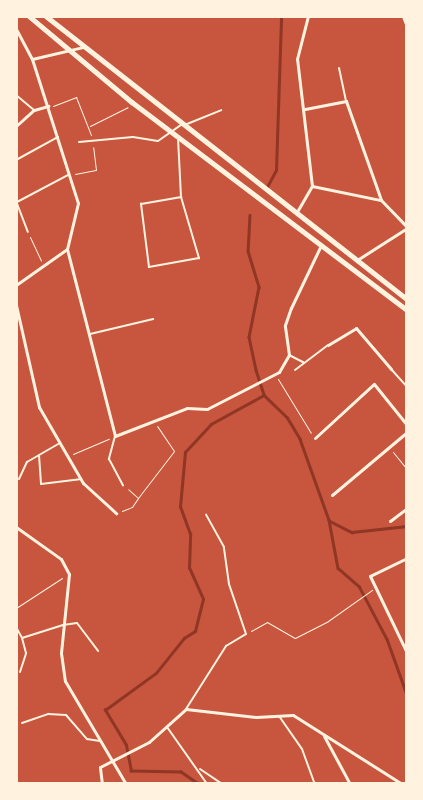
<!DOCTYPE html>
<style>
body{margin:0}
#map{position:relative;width:423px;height:800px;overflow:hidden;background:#c8553d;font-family:"Fira Sans Condensed",sans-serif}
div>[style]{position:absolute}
.stream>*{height:2.5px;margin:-1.25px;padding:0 1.25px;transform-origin:1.25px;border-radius:1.25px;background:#8f3625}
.path>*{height:1px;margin:-0.5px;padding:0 0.5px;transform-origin:0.5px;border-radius:0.5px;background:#fff3e0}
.service>*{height:2px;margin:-1px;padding:0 1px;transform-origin:1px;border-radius:1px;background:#fff3e0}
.minor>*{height:3px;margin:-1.5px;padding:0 1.5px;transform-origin:1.5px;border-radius:1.5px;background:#fff3e0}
.secondary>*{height:4.5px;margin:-2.25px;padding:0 2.25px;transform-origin:2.25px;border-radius:2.25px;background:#fff3e0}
.primary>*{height:5px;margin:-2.5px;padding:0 2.5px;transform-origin:2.5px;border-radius:2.5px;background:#fff3e0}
span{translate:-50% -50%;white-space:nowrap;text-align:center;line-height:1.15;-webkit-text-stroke:4px #fff3e0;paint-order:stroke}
.frame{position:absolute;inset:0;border:18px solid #fff3e0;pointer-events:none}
</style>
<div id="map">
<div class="stream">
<i style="left:267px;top:187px;width:19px;rotate:-62deg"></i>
<i style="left:276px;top:170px;width:154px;rotate:-88.1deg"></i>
<i style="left:250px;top:215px;width:36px;rotate:93deg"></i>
<i style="left:248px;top:251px;width:38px;rotate:73deg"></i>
<i style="left:259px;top:287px;width:51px;rotate:101.3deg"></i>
<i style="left:249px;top:337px;width:34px;rotate:78deg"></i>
<i style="left:256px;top:370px;width:26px;rotate:72deg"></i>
<i style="left:264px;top:395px;width:32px;rotate:44deg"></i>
<i style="left:287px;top:417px;width:26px;rotate:59deg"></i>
<i style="left:300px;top:439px;width:86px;rotate:70.3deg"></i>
<i style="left:329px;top:520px;width:49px;rotate:79.4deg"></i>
<i style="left:338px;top:568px;width:28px;rotate:41deg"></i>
<i style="left:359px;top:586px;width:60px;rotate:62.2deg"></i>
<i style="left:387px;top:639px;width:59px;rotate:70.3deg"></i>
<i style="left:330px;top:521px;width:25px;rotate:27deg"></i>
<i style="left:352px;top:532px;width:55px;rotate:-6.2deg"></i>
<i style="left:198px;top:784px;width:21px;rotate:-145deg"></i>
<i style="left:181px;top:772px;width:50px;rotate:-178.9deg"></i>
<i style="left:131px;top:771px;width:26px;rotate:-101deg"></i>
<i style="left:126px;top:745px;width:41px;rotate:-121deg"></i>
<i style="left:105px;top:710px;width:63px;rotate:-36deg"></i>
<i style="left:156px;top:673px;width:45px;rotate:-51.3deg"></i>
<i style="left:184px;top:638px;width:13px;rotate:-32deg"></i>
<i style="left:195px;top:631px;width:33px;rotate:-76deg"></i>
<i style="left:203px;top:599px;width:34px;rotate:-114deg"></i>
<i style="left:189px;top:568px;width:34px;rotate:-88deg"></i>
<i style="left:190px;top:534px;width:29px;rotate:-110deg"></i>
<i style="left:180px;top:507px;width:55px;rotate:-84.8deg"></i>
<i style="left:185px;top:452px;width:38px;rotate:-47deg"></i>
<i style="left:211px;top:424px;width:60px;rotate:-28.7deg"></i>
</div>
<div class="path">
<i style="left:53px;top:106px;width:25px;rotate:-21deg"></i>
<i style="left:76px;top:97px;width:41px;rotate:68.5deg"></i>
<i style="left:90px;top:126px;width:42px;rotate:-26.6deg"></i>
<i style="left:75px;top:174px;width:21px;rotate:-11deg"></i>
<i style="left:96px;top:170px;width:23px;rotate:-97deg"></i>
<i style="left:30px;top:237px;width:26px;rotate:65deg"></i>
<i style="left:278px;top:379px;width:63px;rotate:58.6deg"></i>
<i style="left:393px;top:452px;width:22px;rotate:51deg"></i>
<i style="left:73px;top:454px;width:39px;rotate:-23deg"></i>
<i style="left:138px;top:498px;width:59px;rotate:-52.5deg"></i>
<i style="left:174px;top:451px;width:30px;rotate:-124deg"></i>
<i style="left:122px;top:511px;width:11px;rotate:-22deg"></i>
<i style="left:132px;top:507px;width:11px;rotate:-56deg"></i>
<i style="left:138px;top:498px;width:13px;rotate:-138deg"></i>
<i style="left:16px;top:608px;width:55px;rotate:-33.1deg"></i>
<i style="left:251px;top:631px;width:18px;rotate:-29deg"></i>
<i style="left:267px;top:622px;width:32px;rotate:30deg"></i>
<i style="left:295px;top:638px;width:37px;rotate:-27deg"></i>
<i style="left:328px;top:621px;width:54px;rotate:-35.2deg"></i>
</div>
<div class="service">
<i style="left:339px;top:68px;width:34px;rotate:78deg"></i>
<i style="left:16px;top:95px;width:23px;rotate:40deg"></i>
<i style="left:187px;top:124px;width:37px;rotate:-22deg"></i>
<i style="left:178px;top:138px;width:59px;rotate:87.1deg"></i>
<i style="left:181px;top:197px;width:64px;rotate:73.6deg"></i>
<i style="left:199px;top:258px;width:51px;rotate:169.8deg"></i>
<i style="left:149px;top:267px;width:64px;rotate:-97.2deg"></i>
<i style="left:141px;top:204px;width:41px;rotate:-9.9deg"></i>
<i style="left:79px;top:142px;width:54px;rotate:-5.3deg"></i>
<i style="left:133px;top:137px;width:25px;rotate:9deg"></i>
<i style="left:158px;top:141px;width:29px;rotate:-35deg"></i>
<i style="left:16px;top:160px;width:48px;rotate:-28.7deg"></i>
<i style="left:16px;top:201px;width:33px;rotate:69deg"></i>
<i style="left:17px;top:202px;width:58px;rotate:-27.9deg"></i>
<i style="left:90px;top:334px;width:65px;rotate:-13.4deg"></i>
<i style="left:289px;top:355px;width:16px;rotate:27deg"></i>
<i style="left:391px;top:369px;width:24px;rotate:48deg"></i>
<i style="left:295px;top:370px;width:41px;rotate:-37.1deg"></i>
<i style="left:115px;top:436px;width:24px;rotate:105deg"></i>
<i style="left:109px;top:459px;width:30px;rotate:62deg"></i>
<i style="left:39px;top:455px;width:29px;rotate:86deg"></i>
<i style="left:41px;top:484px;width:39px;rotate:-7deg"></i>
<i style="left:19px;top:479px;width:19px;rotate:-65deg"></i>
<i style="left:27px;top:462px;width:38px;rotate:-30deg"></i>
<i style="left:16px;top:627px;width:13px;rotate:61deg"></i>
<i style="left:20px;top:672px;width:20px;rotate:-72deg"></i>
<i style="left:26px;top:653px;width:16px;rotate:-105deg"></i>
<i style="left:22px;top:638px;width:43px;rotate:-17.6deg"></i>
<i style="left:63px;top:625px;width:14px;rotate:-8deg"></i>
<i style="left:77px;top:623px;width:35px;rotate:53deg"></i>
<i style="left:186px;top:709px;width:75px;rotate:-57.6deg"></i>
<i style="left:226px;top:646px;width:23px;rotate:-31deg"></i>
<i style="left:246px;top:634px;width:53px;rotate:-108.8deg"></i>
<i style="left:229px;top:584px;width:37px;rotate:-98deg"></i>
<i style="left:224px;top:547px;width:37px;rotate:-119deg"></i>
<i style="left:279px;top:716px;width:40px;rotate:55.1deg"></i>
<i style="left:302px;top:749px;width:37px;rotate:70deg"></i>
<i style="left:22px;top:723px;width:28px;rotate:-19deg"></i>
<i style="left:48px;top:714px;width:18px;rotate:3deg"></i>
<i style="left:66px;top:715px;width:32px;rotate:49deg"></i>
<i style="left:87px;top:739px;width:13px;rotate:9deg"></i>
<i style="left:167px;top:727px;width:70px;rotate:54.9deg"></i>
<i style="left:200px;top:769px;width:27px;rotate:34deg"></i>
</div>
<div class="minor">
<i style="left:16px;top:29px;width:34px;rotate:62deg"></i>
<i style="left:32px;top:59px;width:151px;rotate:72.3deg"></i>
<i style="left:78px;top:203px;width:47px;rotate:103.4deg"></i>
<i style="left:67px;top:249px;width:62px;rotate:144.8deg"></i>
<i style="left:32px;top:59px;width:52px;rotate:-13.2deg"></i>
<i style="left:305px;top:109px;width:42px;rotate:-11deg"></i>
<i style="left:346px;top:101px;width:105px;rotate:70.5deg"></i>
<i style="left:381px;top:200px;width:37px;rotate:46deg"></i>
<i style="left:16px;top:126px;width:24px;rotate:-42deg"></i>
<i style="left:34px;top:110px;width:15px;rotate:-16deg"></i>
<i style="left:312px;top:186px;width:69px;rotate:11.6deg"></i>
<i style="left:298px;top:210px;width:28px;rotate:-60deg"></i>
<i style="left:312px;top:186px;width:128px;rotate:-96.7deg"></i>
<i style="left:297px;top:59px;width:44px;rotate:-75.7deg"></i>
<i style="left:67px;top:249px;width:193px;rotate:75.6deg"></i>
<i style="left:115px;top:436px;width:77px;rotate:-21.3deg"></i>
<i style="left:187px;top:408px;width:20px;rotate:3deg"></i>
<i style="left:207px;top:409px;width:81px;rotate:-27.2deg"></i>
<i style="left:279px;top:372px;width:20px;rotate:-60deg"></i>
<i style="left:289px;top:355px;width:30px;rotate:-98deg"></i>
<i style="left:285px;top:325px;width:18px;rotate:-71deg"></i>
<i style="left:291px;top:308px;width:70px;rotate:-64.5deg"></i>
<i style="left:357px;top:260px;width:59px;rotate:-32.6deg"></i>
<i style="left:16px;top:305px;width:105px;rotate:77.3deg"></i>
<i style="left:39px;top:407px;width:88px;rotate:59.9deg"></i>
<i style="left:83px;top:483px;width:45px;rotate:42.3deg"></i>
<i style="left:328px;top:345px;width:33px;rotate:-31deg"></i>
<i style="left:356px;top:328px;width:54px;rotate:49.5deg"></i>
<i style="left:315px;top:438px;width:80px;rotate:-42.5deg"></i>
<i style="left:374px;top:384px;width:53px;rotate:51.2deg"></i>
<i style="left:332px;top:495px;width:98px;rotate:-40deg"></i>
<i style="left:390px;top:521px;width:21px;rotate:-37deg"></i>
<i style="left:16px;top:527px;width:55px;rotate:35.4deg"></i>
<i style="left:61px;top:559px;width:17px;rotate:62deg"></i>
<i style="left:69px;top:574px;width:79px;rotate:95.8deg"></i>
<i style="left:61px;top:653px;width:28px;rotate:82deg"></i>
<i style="left:65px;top:681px;width:120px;rotate:59.4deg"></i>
<i style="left:407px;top:558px;width:41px;rotate:154.1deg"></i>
<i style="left:370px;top:576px;width:85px;rotate:64.3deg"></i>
<i style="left:324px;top:736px;width:55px;rotate:61.6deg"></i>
<i style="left:102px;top:784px;width:17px;rotate:-97deg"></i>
<i style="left:100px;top:767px;width:55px;rotate:-27deg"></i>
<i style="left:149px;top:742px;width:50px;rotate:-41.7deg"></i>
<i style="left:186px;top:709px;width:70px;rotate:6.5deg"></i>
<i style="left:256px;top:717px;width:37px;rotate:-3deg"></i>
<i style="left:293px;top:715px;width:129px;rotate:32.3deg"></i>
</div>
<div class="secondary">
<i style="left:29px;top:16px;width:134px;rotate:39.9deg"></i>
<i style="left:132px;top:102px;width:345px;rotate:37.1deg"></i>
<i style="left:46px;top:16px;width:459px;rotate:38.1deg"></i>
</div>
<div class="primary">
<i style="left:404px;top:16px;width:9px;rotate:69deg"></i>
</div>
<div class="frame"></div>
</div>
